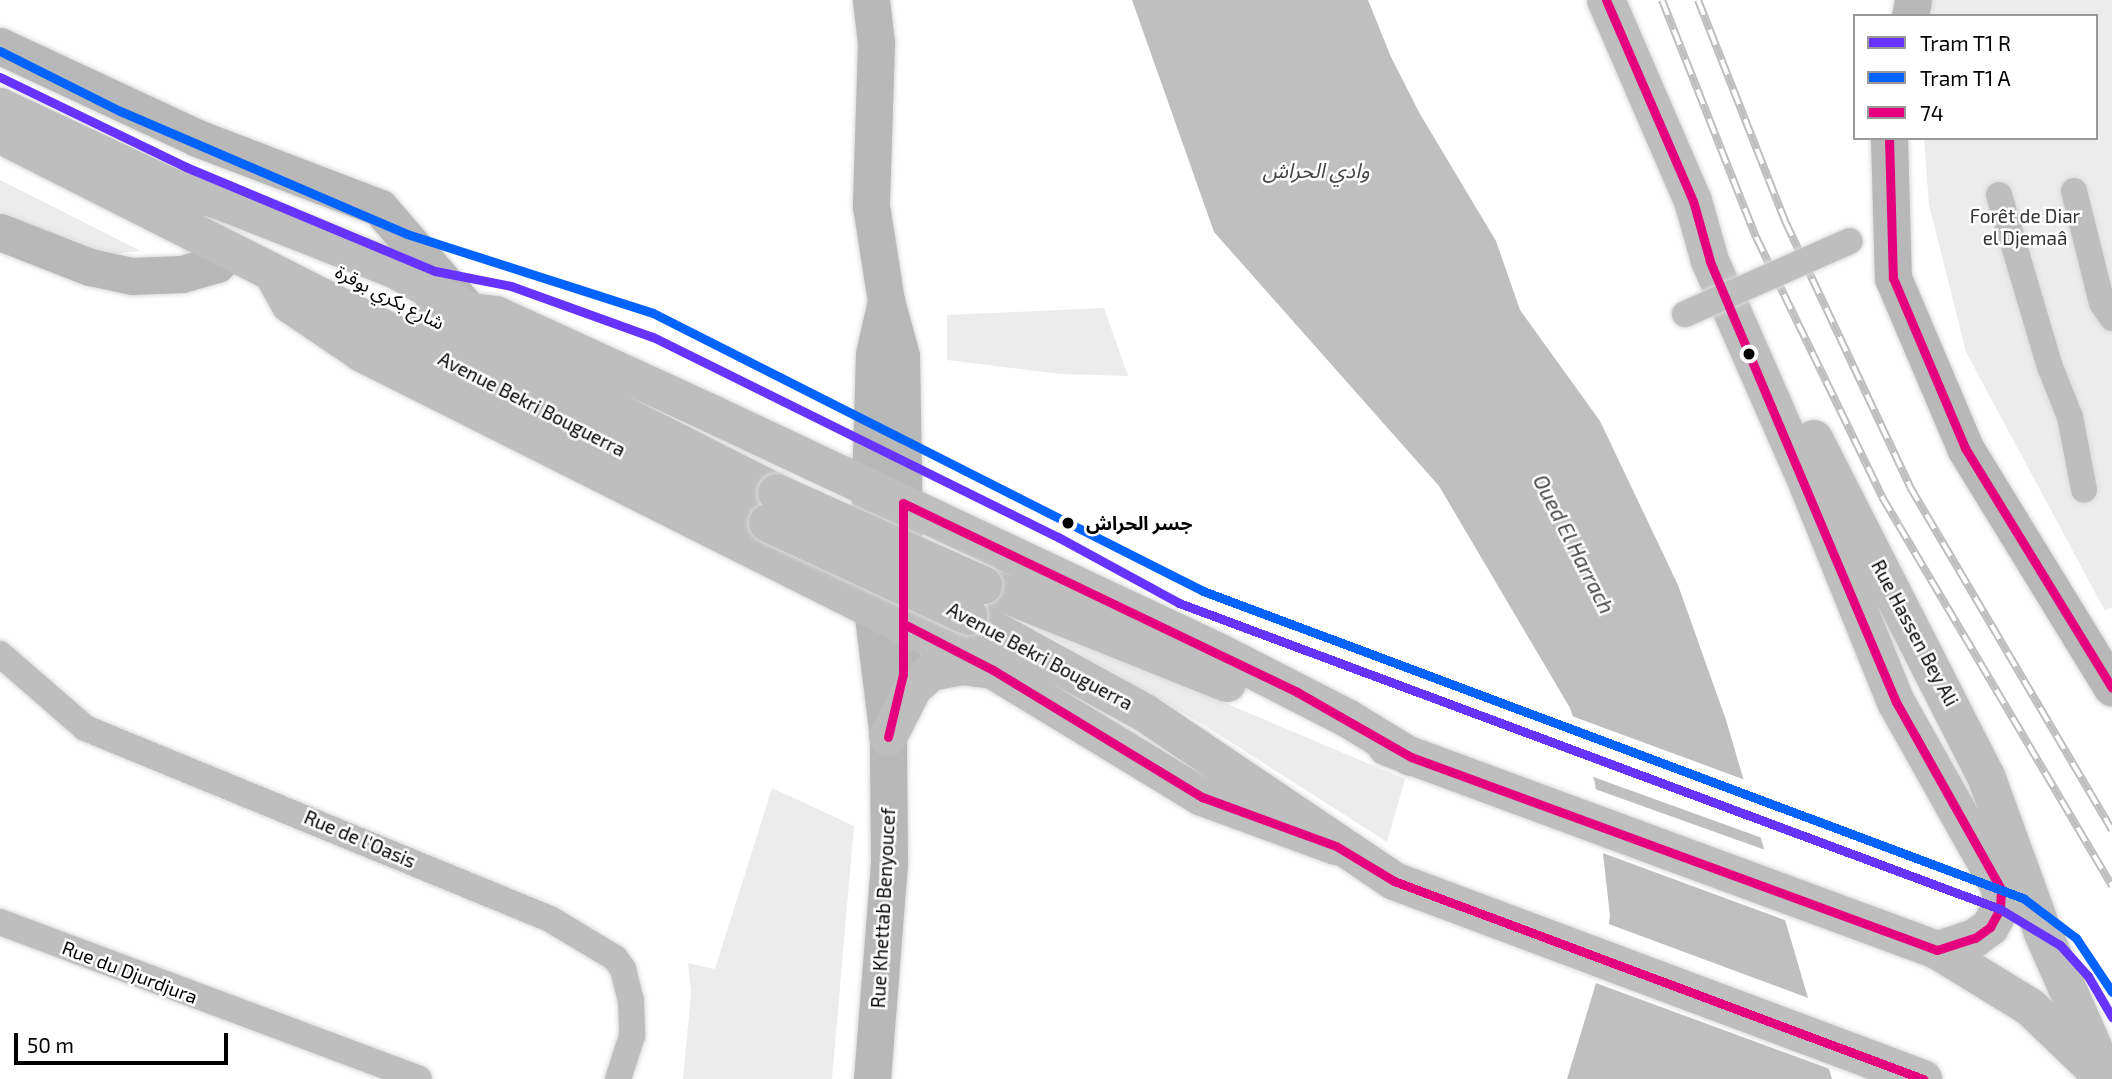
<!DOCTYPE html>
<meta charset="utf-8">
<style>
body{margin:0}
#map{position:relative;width:2112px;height:1079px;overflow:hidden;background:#fff;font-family:"Exo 2","Noto Sans Arabic",sans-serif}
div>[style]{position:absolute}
.green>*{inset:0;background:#ececec}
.water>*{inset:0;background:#bfbfbf}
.pier>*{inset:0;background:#fff}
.roads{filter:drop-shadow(0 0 2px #dbdbdb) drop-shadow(0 0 2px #dbdbdb)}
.street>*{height:26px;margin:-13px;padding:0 13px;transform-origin:13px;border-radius:13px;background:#bebebe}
.secondary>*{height:37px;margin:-18.5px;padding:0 18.5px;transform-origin:18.5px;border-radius:18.5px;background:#b8b8b8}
.primary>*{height:38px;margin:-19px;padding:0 19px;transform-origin:19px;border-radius:19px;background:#bebebe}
.highway>*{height:38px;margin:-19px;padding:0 19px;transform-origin:19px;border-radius:19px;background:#bebebe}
.rail>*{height:8px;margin-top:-4px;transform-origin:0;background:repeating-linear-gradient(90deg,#fff 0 16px,#bebebe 0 32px);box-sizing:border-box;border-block:2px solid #bebebe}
.bridges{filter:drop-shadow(0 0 2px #dbdbdb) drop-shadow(0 0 2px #dbdbdb)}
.street-bridge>*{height:26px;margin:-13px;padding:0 13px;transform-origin:13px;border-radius:13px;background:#bebebe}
.highway-bridge>*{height:38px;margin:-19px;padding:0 19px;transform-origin:19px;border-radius:19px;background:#bebebe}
.bus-1>*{height:9px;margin:-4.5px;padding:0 4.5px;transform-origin:4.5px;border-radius:4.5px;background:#e5007d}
.tram-1>*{height:9px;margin:-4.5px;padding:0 4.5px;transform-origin:4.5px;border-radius:4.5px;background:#63f}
.tram-2>*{height:9px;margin:-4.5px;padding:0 4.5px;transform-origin:4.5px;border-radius:4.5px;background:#0363ff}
.dots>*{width:19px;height:19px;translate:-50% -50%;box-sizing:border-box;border:4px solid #fff;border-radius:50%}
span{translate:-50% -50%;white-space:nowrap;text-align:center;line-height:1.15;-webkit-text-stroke:5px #fff;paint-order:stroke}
.park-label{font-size:19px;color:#333}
.street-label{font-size:19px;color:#000}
.stop-label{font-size:19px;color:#000;font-weight:700}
.left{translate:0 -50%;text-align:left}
.water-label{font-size:21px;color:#444;font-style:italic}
.legend{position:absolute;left:1853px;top:14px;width:245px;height:126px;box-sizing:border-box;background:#fff;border:2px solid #999;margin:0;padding:9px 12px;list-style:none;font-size:21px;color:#000}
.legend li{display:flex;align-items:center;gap:14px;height:35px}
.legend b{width:35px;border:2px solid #999}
.scale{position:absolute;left:14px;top:1033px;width:214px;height:32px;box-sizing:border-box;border:4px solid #000;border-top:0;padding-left:9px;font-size:21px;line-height:24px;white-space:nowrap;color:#000;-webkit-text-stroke:5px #fff;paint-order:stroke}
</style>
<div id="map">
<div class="green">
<i style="clip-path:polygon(1929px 0,2112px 0,2112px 607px,2105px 611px,1966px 352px,1929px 205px,1924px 138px,2096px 138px,2096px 16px,1925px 16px)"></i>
<i style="clip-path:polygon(0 180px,141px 251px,97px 255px,0 212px)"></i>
<i style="clip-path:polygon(1104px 308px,1128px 376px,1060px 374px,947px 360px,947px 315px)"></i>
<i style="clip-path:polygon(1000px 608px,1405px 779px,1387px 842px,1204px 725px)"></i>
<i style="clip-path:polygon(772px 788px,854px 826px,832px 1079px,683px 1079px,691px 993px,688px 963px,715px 969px)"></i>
</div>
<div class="water">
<i style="clip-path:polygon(1132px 0,1368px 0,1391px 57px,1420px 114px,1496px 241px,1520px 310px,1600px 421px,1678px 585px,1726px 720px,1832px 1079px,1567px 1079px,1602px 963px,1610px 916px,1595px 783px,1570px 708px,1439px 486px,1214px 232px)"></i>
</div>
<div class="pier">
<i style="clip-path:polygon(1569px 715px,1748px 781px,1765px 839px,1588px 775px)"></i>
<i style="clip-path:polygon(1592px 788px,1768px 851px,1790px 922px,1600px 852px)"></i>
<i style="clip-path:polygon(1606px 923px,1811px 999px,1830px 1069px,1593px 982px)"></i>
</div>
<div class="roads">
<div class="street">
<i style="left:2074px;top:191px;width:115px;rotate:76deg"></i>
<i style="left:2102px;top:303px;width:18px;rotate:56deg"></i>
<i style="left:1999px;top:195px;width:179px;rotate:73.5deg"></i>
<i style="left:2050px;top:367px;width:54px;rotate:68.2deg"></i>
<i style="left:2070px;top:417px;width:74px;rotate:79.1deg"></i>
<i style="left:0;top:654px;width:113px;rotate:41deg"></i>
<i style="left:85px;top:728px;width:503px;rotate:22.33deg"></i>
<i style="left:550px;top:919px;width:76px;rotate:31deg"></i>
<i style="left:615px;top:958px;width:14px;rotate:54deg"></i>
<i style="left:623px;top:969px;width:32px;rotate:76deg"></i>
<i style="left:631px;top:1000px;width:36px;rotate:88deg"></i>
<i style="left:632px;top:1036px;width:45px;rotate:108deg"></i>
<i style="left:0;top:922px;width:447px;rotate:20.5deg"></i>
</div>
<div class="secondary">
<i style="left:871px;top:0;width:43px;rotate:83.4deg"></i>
<i style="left:876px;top:43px;width:163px;rotate:91.8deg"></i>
<i style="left:871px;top:206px;width:96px;rotate:81deg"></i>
<i style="left:886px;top:301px;width:57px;rotate:74.7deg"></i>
<i style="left:901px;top:356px;width:175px;rotate:89deg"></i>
<i style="left:1910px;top:16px;width:16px;rotate:-79deg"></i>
<i style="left:0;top:46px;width:217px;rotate:25deg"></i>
<i style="left:197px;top:138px;width:196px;rotate:20.9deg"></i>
<i style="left:380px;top:208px;width:130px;rotate:49.1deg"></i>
<i style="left:1889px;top:138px;width:140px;rotate:88.4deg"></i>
<i style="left:1893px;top:278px;width:185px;rotate:67deg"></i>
<i style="left:1965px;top:448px;width:281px;rotate:58.5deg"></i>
<i style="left:0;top:232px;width:97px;rotate:21.3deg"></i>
<i style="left:90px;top:267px;width:43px;rotate:12.1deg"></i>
<i style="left:132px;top:276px;width:50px;rotate:-2.3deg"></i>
<i style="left:182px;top:274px;width:36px;rotate:-16deg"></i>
<i style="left:217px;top:264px;width:16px;rotate:-47deg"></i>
<i style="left:897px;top:709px;width:113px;rotate:-85.4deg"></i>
<i style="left:872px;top:1079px;width:216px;rotate:-85.5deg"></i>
<i style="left:889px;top:864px;width:127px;rotate:-90.5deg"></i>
<i style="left:888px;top:737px;width:130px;rotate:-97.1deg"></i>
<i style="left:872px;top:608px;width:120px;rotate:-91deg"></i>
<i style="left:870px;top:488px;width:134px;rotate:-88.3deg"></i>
<i style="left:874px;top:354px;width:54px;rotate:-77.2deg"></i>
</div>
<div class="primary">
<i style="left:1606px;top:0;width:219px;rotate:66.6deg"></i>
<i style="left:1693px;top:201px;width:62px;rotate:74.2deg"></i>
<i style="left:1710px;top:261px;width:247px;rotate:66.3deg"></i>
<i style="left:1809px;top:487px;width:232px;rotate:68deg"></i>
<i style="left:1896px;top:702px;width:214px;rotate:60.7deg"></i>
<i style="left:2001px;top:889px;width:20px;rotate:93deg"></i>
<i style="left:2000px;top:909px;width:21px;rotate:119deg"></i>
<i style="left:1990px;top:927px;width:19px;rotate:144deg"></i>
<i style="left:1975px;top:938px;width:40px;rotate:162deg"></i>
<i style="left:1814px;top:439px;width:378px;rotate:63deg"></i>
<i style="left:1986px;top:776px;width:167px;rotate:70deg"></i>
<i style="left:2043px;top:933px;width:159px;rotate:66.3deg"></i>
</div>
<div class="highway">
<i style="left:0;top:107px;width:214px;rotate:25.1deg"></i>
<i style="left:11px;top:140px;width:848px;rotate:26.84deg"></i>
<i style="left:171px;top:187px;width:49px;rotate:15.5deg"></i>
<i style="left:218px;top:200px;width:189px;rotate:21.4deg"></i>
<i style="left:394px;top:269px;width:88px;rotate:29.2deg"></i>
<i style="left:471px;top:312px;width:25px;rotate:7deg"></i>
<i style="left:496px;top:315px;width:238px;rotate:24.6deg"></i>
<i style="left:712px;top:414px;width:557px;rotate:25.18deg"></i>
<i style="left:1216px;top:651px;width:147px;rotate:27.1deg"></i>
<i style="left:1347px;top:718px;width:75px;rotate:31.4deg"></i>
<i style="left:274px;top:275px;width:33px;rotate:61deg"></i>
<i style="left:290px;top:304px;width:87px;rotate:34.2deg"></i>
<i style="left:362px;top:353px;width:706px;rotate:26.67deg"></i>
<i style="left:993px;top:670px;width:245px;rotate:31.3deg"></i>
<i style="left:1202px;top:797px;width:143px;rotate:20.1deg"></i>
<i style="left:429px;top:317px;width:390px;rotate:26.8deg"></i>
<i style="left:983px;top:585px;width:263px;rotate:21.9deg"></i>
<i style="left:968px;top:616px;width:202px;rotate:28.7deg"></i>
<i style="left:1145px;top:713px;width:300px;rotate:34deg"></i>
<i style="left:1394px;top:881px;width:565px;rotate:20.52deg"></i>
<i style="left:888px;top:737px;width:55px;rotate:-63deg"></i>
<i style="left:913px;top:688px;width:24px;rotate:-42deg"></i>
<i style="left:931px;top:672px;width:31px;rotate:-11deg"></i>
<i style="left:961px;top:666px;width:24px;rotate:7deg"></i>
<i style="left:1387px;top:747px;width:586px;rotate:20.26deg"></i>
<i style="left:1937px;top:950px;width:109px;rotate:31.5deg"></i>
<i style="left:2030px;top:1007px;width:104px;rotate:43.8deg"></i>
</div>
</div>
<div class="rail">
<i style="left:1662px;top:0;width:255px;rotate:68.4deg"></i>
<i style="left:1756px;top:237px;width:289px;rotate:64.1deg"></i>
<i style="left:1882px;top:497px;width:452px;rotate:59.4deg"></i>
<i style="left:1698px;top:0;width:238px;rotate:68.5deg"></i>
<i style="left:1785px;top:221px;width:294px;rotate:64.8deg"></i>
<i style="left:1910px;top:487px;width:398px;rotate:59.5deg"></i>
</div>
<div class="bridges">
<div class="street-bridge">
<i style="left:1685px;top:314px;width:180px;rotate:-23.9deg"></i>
</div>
<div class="highway-bridge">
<i style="left:777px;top:493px;width:226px;rotate:24.1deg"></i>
<i style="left:768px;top:523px;width:221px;rotate:24.9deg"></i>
</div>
</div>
<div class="bus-1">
<i style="left:1889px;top:138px;width:140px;rotate:88.4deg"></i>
<i style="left:1893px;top:278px;width:185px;rotate:67deg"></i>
<i style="left:1965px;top:448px;width:281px;rotate:58.5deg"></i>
<i style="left:906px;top:625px;width:98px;rotate:27.3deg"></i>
<i style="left:993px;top:670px;width:245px;rotate:31.3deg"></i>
<i style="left:1202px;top:797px;width:143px;rotate:20.1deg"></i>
<i style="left:1336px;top:846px;width:68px;rotate:31.1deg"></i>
<i style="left:1394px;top:881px;width:565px;rotate:20.52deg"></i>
<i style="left:888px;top:737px;width:65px;rotate:-76.6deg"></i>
<i style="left:903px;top:674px;width:171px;rotate:-90deg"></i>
<i style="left:903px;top:503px;width:437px;rotate:25.6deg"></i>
<i style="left:1297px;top:692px;width:131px;rotate:29.7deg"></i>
<i style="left:1411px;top:757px;width:560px;rotate:20.15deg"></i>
<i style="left:1937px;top:950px;width:40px;rotate:-18deg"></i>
<i style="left:1975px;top:938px;width:19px;rotate:-36deg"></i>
<i style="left:1990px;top:927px;width:21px;rotate:-61deg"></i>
<i style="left:2000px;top:909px;width:20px;rotate:-87deg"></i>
<i style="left:2001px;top:889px;width:214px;rotate:-119.3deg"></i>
<i style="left:1896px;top:702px;width:479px;rotate:-112.9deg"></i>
<i style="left:1710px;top:261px;width:62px;rotate:-105.8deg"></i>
<i style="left:1693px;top:201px;width:219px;rotate:-113.4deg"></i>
</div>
<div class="tram-1">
<i style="left:0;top:77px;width:207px;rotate:25.8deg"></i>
<i style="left:186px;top:167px;width:270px;rotate:22.7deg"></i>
<i style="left:435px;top:271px;width:77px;rotate:11.2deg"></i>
<i style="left:511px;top:286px;width:151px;rotate:19.8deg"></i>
<i style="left:653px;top:337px;width:452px;rotate:26.3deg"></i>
<i style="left:1058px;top:537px;width:138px;rotate:28.6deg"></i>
<i style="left:1179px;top:603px;width:876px;rotate:20.44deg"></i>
<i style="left:2000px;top:909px;width:70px;rotate:31deg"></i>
<i style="left:2060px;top:945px;width:42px;rotate:47.9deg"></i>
<i style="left:2088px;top:976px;width:48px;rotate:59.7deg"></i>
</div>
<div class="tram-2">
<i style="left:0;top:51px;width:134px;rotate:26.6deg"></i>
<i style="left:120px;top:111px;width:312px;rotate:23.2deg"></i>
<i style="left:407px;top:234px;width:258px;rotate:17.8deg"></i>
<i style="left:653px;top:313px;width:616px;rotate:26.81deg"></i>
<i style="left:1203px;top:591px;width:876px;rotate:20.53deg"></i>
<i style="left:2023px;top:898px;width:66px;rotate:37deg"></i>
<i style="left:2076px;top:938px;width:65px;rotate:56.3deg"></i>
</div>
<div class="dots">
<i style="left:1749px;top:354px;background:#000"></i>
<i style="left:1068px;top:523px;background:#000"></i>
</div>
<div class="park-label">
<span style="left:2025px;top:227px">Forêt de Diar<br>el Djemaâ</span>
</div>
<div class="street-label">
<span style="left:390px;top:297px;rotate:27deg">شارع بكري بوقرة</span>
<span style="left:532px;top:404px;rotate:27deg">Avenue Bekri Bouguerra</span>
<span style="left:1915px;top:633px;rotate:62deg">Rue Hassen Bey Ali</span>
<span style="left:1040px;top:656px;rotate:28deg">Avenue Bekri Bouguerra</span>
<span style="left:360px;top:839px;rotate:23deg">Rue de l'Oasis</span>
<span style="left:883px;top:908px;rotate:-87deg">Rue Khettab Benyoucef</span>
<span style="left:130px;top:972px;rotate:21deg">Rue du Djurdjura</span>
</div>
<div class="stop-label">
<span class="left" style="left:1086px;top:523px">جسر الحراش</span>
</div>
<div class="water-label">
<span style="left:1316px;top:170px">وادي الحراش</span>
<span style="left:1574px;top:544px;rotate:63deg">Oued El Harrach</span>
</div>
<ul class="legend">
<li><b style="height:9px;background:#63f"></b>Tram T1 R</li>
<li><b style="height:9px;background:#0363ff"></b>Tram T1 A</li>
<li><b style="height:9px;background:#e5007d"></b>74</li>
</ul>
<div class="scale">50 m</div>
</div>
